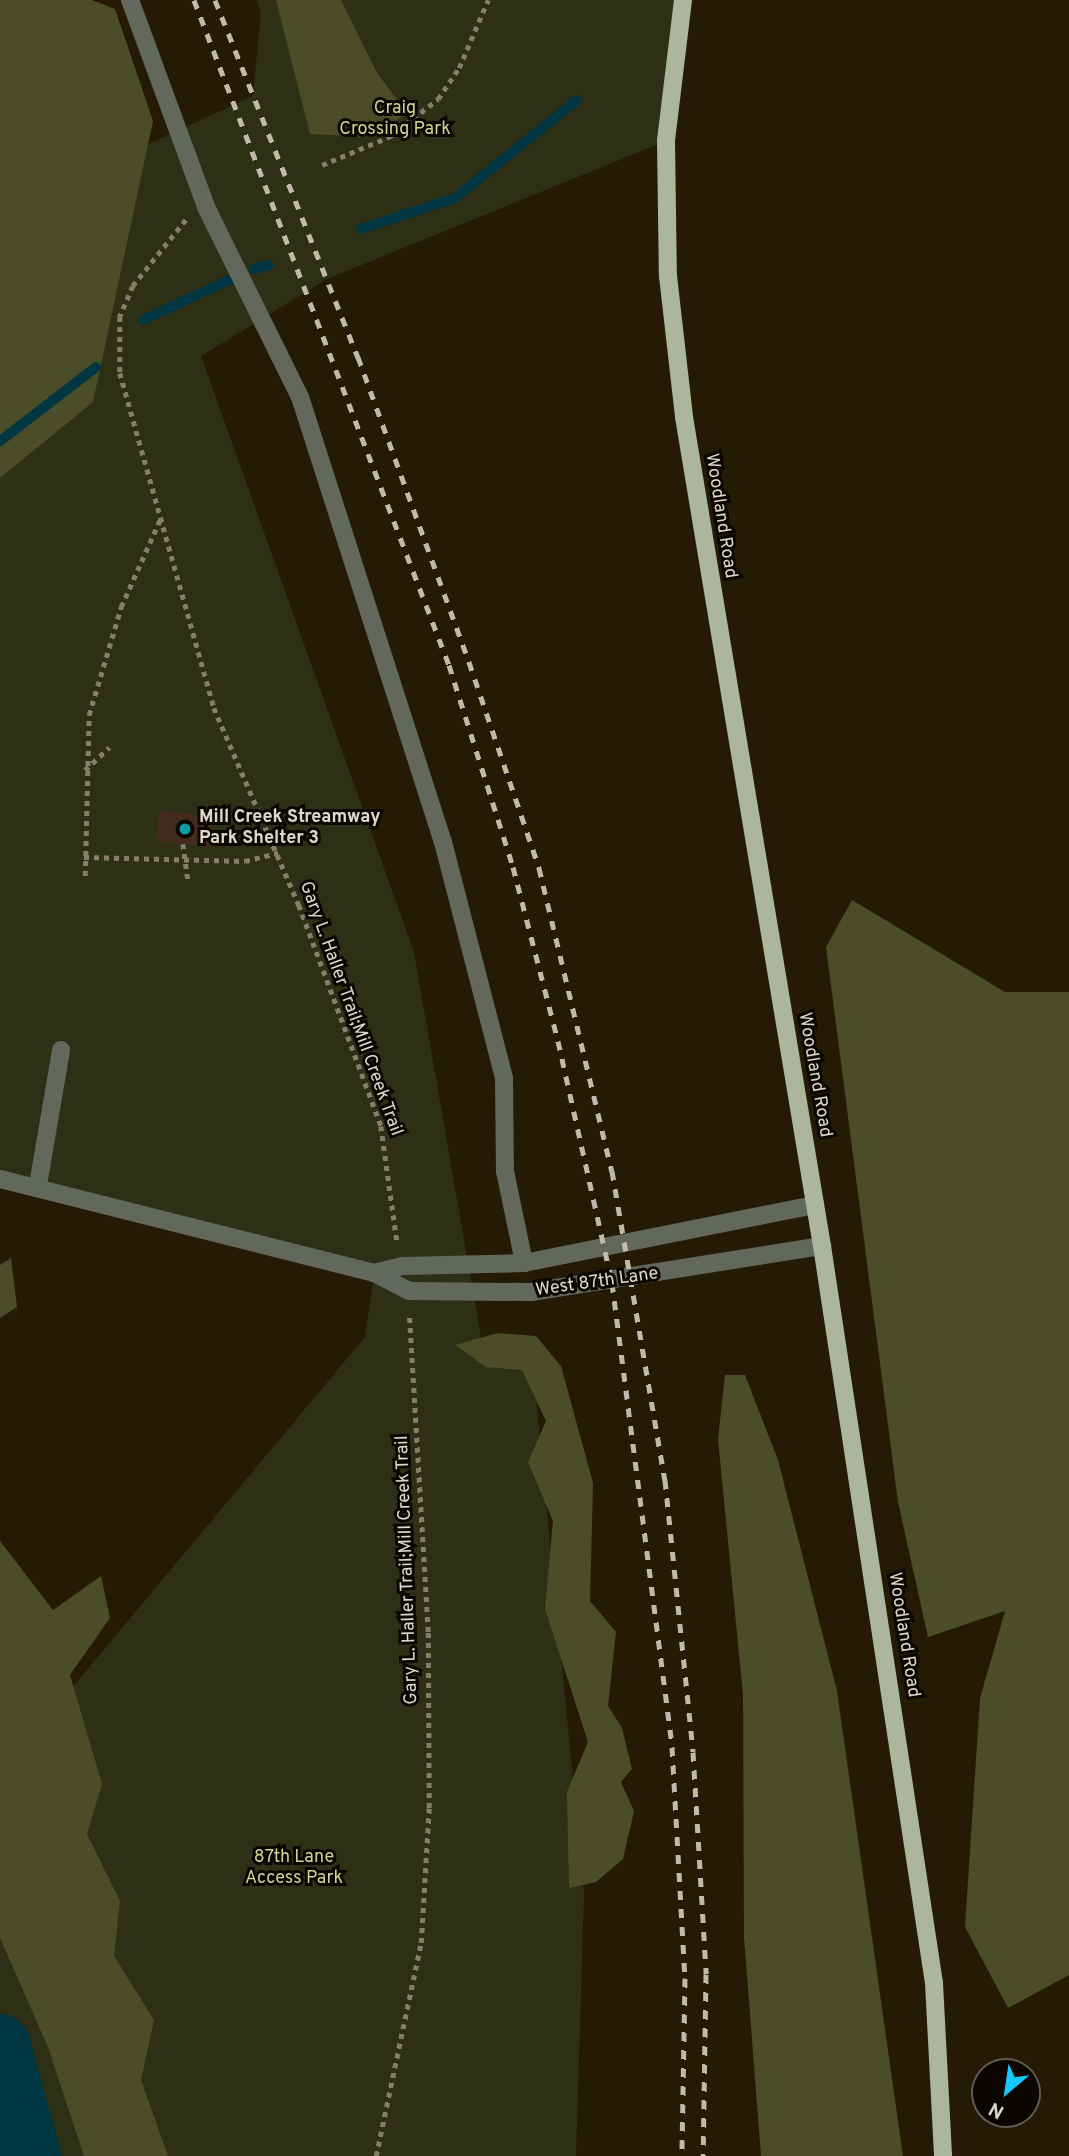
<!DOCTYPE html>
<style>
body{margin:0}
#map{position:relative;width:1069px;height:2156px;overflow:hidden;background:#251b04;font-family:Overpass,sans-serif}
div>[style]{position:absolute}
.green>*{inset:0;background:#2e3015}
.forest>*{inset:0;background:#4a4d28}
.stream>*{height:10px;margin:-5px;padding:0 5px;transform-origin:5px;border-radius:5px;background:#013643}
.river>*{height:60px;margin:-30px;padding:0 30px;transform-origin:30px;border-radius:30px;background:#013643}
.building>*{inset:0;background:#432c1f;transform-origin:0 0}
.path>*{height:4.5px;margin-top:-2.25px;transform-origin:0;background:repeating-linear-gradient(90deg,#867e6b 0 5px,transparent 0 10px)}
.minor>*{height:18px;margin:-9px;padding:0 9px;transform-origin:9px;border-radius:9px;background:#63685d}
.major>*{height:18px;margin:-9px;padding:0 9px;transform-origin:9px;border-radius:9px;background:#acb59e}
.rail>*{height:5px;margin-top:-2.5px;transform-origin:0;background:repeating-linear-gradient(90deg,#c1b9a9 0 9px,transparent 0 18px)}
.dots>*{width:19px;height:19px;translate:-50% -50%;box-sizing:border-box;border:4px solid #0b0601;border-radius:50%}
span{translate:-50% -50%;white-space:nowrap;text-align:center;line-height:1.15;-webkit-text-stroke:6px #0b0601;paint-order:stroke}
.park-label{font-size:18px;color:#cfd593}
.street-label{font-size:18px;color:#e0d9cb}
.poi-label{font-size:18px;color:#e0d9cb;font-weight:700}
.left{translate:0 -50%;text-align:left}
.north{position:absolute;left:971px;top:2058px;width:70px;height:70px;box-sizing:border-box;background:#0b0601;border:2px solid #605a52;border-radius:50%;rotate:209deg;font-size:19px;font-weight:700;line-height:28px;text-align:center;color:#e0d9cb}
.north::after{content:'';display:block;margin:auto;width:24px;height:32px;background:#15cafb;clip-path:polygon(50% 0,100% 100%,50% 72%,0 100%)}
</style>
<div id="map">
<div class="green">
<i style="clip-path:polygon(256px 0,683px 0,666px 141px,327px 279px,201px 356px,414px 952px,482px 1343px,532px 1356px,584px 1894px,576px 2156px,0 2156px,0 1774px,365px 1337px,374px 1274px,0 1179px,0 73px,142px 147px,253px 96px,261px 12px)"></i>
</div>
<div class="forest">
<i style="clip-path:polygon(0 0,92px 0,115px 9px,153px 121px,93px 402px,0 478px)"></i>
<i style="clip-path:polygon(276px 0,341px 0,377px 73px,408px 114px,365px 137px,310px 134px)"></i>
<i style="clip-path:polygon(852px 900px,1005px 992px,1069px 992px,1069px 1975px,1008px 2008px,965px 1927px,980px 1698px,1005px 1611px,928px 1637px,898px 1502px,826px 947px)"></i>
<i style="clip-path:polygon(11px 1258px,17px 1307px,0 1318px,0 1265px)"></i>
<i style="clip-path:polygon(498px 1333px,536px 1336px,561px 1366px,593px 1483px,590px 1601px,616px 1632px,608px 1706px,622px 1728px,632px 1769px,621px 1782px,634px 1811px,623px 1859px,596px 1882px,569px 1888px,567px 1792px,588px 1742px,545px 1609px,553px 1521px,528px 1462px,546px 1421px,522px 1370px,486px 1367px,455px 1345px)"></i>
<i style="clip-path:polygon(725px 1375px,745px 1375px,778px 1460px,837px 1691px,903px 2156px,761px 2156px,744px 1937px,743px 1695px,718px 1439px)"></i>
<i style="clip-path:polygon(0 1541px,53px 1610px,101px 1576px,110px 1618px,70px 1675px,102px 1784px,87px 1834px,120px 1901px,114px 1956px,154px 2020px,141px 2080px,168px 2156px,84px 2156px,48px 2047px,0 1938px)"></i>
</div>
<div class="stream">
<i style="left:361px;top:229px;width:99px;rotate:-18.3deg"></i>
<i style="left:455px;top:198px;width:156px;rotate:-38.8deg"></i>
<i style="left:254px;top:269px;width:15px;rotate:-16deg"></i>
<i style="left:143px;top:320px;width:97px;rotate:-25deg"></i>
<i style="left:0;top:441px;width:121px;rotate:-37.6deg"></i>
</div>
<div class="river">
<i style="left:0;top:2044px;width:116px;rotate:74.5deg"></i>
</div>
<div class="building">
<i style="left:159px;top:811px;width:54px;height:30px;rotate:6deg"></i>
</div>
<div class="path">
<i style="left:322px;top:165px;width:73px;rotate:-22.7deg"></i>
<i style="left:389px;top:137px;width:62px;rotate:-37.8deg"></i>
<i style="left:438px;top:99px;width:37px;rotate:-56deg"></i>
<i style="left:459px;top:68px;width:74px;rotate:-66.9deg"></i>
<i style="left:186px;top:220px;width:85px;rotate:128.8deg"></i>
<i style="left:133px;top:286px;width:34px;rotate:113deg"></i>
<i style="left:120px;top:317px;width:56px;rotate:90deg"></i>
<i style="left:120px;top:373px;width:348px;rotate:74.3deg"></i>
<i style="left:214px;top:708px;width:215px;rotate:66.7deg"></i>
<i style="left:299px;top:905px;width:236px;rotate:69.6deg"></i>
<i style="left:381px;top:1126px;width:117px;rotate:82.1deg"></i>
<i style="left:85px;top:770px;width:33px;rotate:-43deg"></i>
<i style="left:183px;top:844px;width:37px;rotate:82deg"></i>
<i style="left:84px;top:857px;width:161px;rotate:1.4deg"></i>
<i style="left:245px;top:861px;width:34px;rotate:-14deg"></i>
<i style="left:85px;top:876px;width:161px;rotate:-88.6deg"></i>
<i style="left:89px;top:715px;width:113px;rotate:-73.5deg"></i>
<i style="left:121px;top:607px;width:95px;rotate:-65.9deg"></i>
<i style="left:376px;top:2156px;width:218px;rotate:-78.1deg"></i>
<i style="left:421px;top:1943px;width:135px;rotate:-86.6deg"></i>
<i style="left:429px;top:1808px;width:176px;rotate:-90.3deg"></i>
<i style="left:428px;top:1632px;width:317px;rotate:-93.4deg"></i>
</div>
<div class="minor">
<i style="left:130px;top:0;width:221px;rotate:69.8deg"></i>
<i style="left:206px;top:207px;width:212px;rotate:63.7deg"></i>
<i style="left:300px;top:397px;width:467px;rotate:72.2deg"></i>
<i style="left:443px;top:842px;width:244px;rotate:75.5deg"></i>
<i style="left:504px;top:1078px;width:93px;rotate:89.4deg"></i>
<i style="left:505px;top:1171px;width:94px;rotate:78.3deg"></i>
<i style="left:0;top:1179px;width:386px;rotate:14.1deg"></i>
<i style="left:374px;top:1273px;width:39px;rotate:27deg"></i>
<i style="left:409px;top:1291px;width:122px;rotate:0.5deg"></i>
<i style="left:531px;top:1292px;width:295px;rotate:-9deg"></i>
<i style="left:38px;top:1185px;width:137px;rotate:-80.3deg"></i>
<i style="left:374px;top:1273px;width:30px;rotate:-14deg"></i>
<i style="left:403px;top:1266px;width:121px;rotate:-1.4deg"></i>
<i style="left:524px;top:1263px;width:297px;rotate:-11.3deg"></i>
</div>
<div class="major">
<i style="left:683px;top:0;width:142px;rotate:96.9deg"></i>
<i style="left:666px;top:141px;width:135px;rotate:89.2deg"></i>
<i style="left:668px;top:276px;width:142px;rotate:83.5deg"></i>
<i style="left:684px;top:417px;width:840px;rotate:80.55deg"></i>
<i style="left:822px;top:1246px;width:745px;rotate:81.36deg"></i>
<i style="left:934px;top:1983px;width:173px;rotate:87deg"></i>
</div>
<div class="rail">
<i style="left:194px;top:0;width:712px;rotate:69.02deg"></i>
<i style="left:449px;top:665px;width:212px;rotate:72.4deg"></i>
<i style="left:513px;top:867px;width:180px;rotate:75.5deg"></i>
<i style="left:558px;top:1041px;width:248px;rotate:77.4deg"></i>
<i style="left:612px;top:1283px;width:468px;rotate:82.6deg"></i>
<i style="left:672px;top:1747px;width:231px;rotate:86.8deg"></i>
<i style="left:685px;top:1978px;width:178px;rotate:91deg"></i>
<i style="left:215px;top:0;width:385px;rotate:68.2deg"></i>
<i style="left:358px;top:357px;width:325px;rotate:70deg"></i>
<i style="left:469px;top:662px;width:218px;rotate:71.2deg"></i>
<i style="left:539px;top:868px;width:312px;rotate:76.5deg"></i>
<i style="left:612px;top:1171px;width:314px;rotate:80.3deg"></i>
<i style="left:665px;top:1480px;width:273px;rotate:84.1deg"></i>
<i style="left:693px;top:1752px;width:222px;rotate:86.6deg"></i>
<i style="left:706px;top:1974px;width:182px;rotate:90.9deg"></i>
</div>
<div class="dots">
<i style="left:185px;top:829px;background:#0f9aa8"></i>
</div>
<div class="park-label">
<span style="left:395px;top:120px">Craig<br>Crossing Park</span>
<span style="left:294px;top:1869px">87th Lane<br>Access Park</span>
</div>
<div class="street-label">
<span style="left:720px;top:516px;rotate:81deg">Woodland Road</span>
<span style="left:350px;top:1009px;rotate:70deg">Gary L. Haller Trail;Mill Creek Trail</span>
<span style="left:814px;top:1075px;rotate:80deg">Woodland Road</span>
<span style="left:597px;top:1283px;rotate:-8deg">West 87th Lane</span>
<span style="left:408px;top:1570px;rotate:-92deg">Gary L. Haller Trail;Mill Creek Trail</span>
<span style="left:903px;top:1635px;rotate:81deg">Woodland Road</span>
</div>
<div class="poi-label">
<span class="left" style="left:199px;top:829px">Mill Creek Streamway<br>Park Shelter 3</span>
</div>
<div class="north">N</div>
</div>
